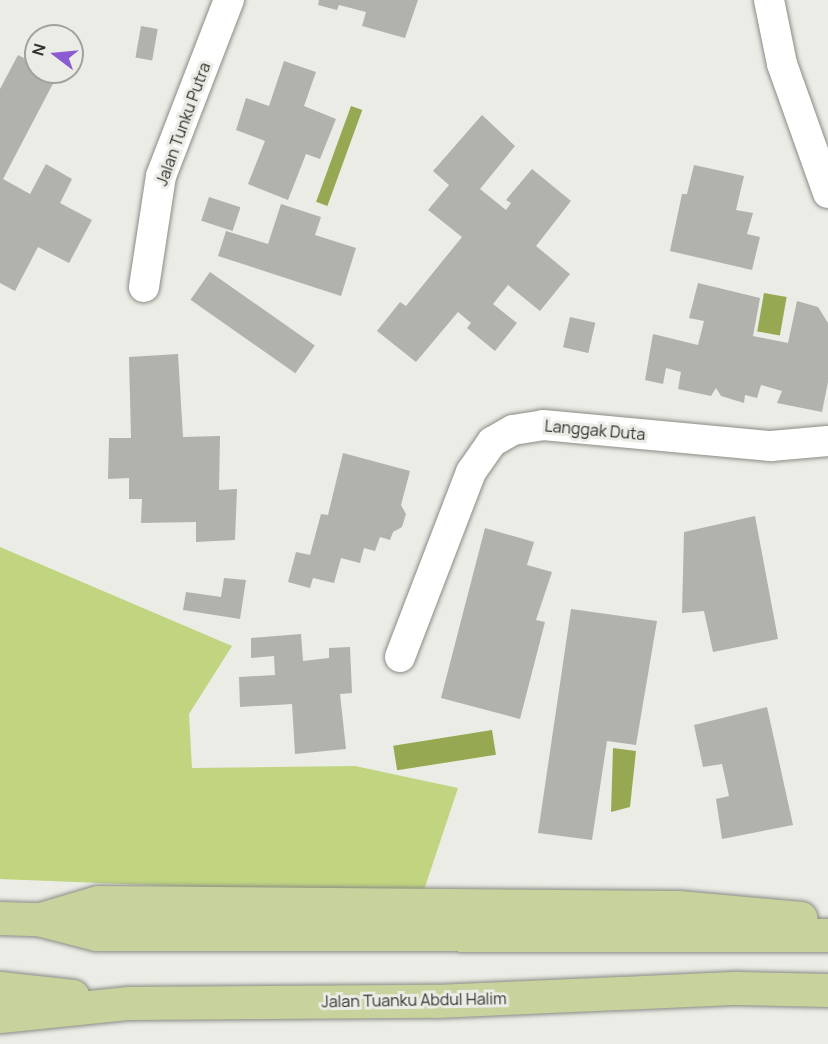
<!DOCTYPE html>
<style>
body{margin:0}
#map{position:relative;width:828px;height:1044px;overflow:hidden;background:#eaece5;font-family:Manrope,sans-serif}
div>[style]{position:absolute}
.green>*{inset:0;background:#c1d581}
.water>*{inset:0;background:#96a952;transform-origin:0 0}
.building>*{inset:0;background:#b0b2ab;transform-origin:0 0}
.roads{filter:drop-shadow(0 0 2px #8a8c85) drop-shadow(0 0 2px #8a8c85)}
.minor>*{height:30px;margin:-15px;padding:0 15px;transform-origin:15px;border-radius:15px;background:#fff}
.primary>*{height:33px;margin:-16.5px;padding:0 16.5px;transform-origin:16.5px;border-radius:16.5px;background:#c7d29d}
span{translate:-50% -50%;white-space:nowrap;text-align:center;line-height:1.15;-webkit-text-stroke:6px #eaece5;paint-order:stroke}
.street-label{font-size:16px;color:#31322f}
.north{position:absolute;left:24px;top:24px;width:60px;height:60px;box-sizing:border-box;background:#eaece5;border:2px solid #a0a29c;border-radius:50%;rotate:286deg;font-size:16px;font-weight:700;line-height:24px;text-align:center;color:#31322f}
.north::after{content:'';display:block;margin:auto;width:21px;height:27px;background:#8c5bd4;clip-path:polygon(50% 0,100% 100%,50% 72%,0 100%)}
</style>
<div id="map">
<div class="green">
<i style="clip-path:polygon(0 547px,232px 646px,189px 714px,192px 768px,355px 766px,458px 788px,422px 896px,0 879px)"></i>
</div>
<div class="water">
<i style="left:351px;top:106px;width:12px;height:102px;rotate:20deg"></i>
<i style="left:764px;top:293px;width:23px;height:39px;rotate:10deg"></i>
<i style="left:492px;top:730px;width:25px;height:100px;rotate:81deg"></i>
<i style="clip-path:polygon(613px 748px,636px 751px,630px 807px,611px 812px)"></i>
</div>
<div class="building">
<i style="clip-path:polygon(319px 0,418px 0,405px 38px,362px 26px,366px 12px,339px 5px,337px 10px,318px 5px)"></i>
<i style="left:141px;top:26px;width:17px;height:32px;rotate:10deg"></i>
<i style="clip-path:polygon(18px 55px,36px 64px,36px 72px,57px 76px,3px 179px,30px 194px,46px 164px,72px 179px,60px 203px,92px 220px,69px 263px,38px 247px,15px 291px,0 283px,0 89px)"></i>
<i style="clip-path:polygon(284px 61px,316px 72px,304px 106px,336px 119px,320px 159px,306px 154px,288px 200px,248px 184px,265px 141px,236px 130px,246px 98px,269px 106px)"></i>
<i style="clip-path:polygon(482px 115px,515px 146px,480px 189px,506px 210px,511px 203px,506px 200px,532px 169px,571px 201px,536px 246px,570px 274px,540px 311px,508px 285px,493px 304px,517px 323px,495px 351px,467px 328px,471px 323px,458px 312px,416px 362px,377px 331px,400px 302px,406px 306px,462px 237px,428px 210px,449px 185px,433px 171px)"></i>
<i style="clip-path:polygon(694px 165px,744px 176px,736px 210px,753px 213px,747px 234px,760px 237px,752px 270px,670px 251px,682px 194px,687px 194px)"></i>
<i style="left:209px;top:197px;width:33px;height:25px;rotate:18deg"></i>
<i style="clip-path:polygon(281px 204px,321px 217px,315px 235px,356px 248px,341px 296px,218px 256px,226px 231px,268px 244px)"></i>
<i style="left:210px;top:272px;width:128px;height:34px;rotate:35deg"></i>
<i style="clip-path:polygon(698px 283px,760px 298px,753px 336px,788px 343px,797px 301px,818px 307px,828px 323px,828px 382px,822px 412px,777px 403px,782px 391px,761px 385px,757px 398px,745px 395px,744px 403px,721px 396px,716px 388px,711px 396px,678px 389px,681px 372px,666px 368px,663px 384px,645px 380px,653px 334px,698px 345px,704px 321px,689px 318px)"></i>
<i style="left:570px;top:317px;width:26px;height:31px;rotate:13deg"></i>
<i style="clip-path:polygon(178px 354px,183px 437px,220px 436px,219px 490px,237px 489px,235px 540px,196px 542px,196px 522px,141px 523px,142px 499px,129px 499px,129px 478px,108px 479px,109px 438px,131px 438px,129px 357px)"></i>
<i style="clip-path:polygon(343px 453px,410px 471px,401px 505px,406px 514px,402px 527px,393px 532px,390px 540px,380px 537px,375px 551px,364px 548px,360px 563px,341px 558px,334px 583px,313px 578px,310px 588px,288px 582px,296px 552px,310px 555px,321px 514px,328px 515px)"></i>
<i style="clip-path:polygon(755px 516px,778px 639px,713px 652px,704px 611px,682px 613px,684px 532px)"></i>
<i style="clip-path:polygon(485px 528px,534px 542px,527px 565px,552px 572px,536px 620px,545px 622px,520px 719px,441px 698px)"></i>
<i style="clip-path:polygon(224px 578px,246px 580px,240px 619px,183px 610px,186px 592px,221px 597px)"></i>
<i style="clip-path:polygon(571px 609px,657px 621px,636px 745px,607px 741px,592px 840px,538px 833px)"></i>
<i style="clip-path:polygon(301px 634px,303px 661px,329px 658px,329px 648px,350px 647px,352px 693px,340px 694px,346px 749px,295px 754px,292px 704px,240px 707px,239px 677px,275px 675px,274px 656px,251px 658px,251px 638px)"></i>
<i style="clip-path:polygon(767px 707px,793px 825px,722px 839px,716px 799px,729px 796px,722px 764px,703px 767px,694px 725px)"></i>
</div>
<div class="roads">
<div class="minor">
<i style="left:769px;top:0;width:65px;rotate:78.5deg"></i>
<i style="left:782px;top:64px;width:137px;rotate:70.4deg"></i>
<i style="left:144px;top:287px;width:112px;rotate:-81.3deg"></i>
<i style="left:161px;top:176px;width:189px;rotate:-68.9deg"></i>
<i style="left:400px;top:657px;width:198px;rotate:-69deg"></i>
<i style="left:471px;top:472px;width:37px;rotate:-55deg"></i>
<i style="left:492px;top:442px;width:24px;rotate:-30deg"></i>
<i style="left:513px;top:430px;width:30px;rotate:-9deg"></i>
<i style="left:543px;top:425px;width:229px;rotate:5.3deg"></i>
<i style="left:771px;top:446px;width:57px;rotate:-5deg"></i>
</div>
<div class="primary">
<i style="left:0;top:918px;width:38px;rotate:2deg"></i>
<i style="left:38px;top:919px;width:60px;rotate:14.5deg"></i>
<i style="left:96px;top:934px;width:732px;rotate:0.08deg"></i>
<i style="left:40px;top:919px;width:60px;rotate:-16.3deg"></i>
<i style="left:98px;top:902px;width:580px;rotate:0.49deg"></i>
<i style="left:678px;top:907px;width:123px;rotate:5.1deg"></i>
<i style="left:0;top:988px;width:73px;rotate:6.3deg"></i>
<i style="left:0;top:1016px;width:130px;rotate:-5.8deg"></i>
<i style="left:129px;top:1003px;width:307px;rotate:-0.4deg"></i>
<i style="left:436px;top:1001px;width:302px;rotate:-2.5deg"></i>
<i style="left:738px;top:988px;width:90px;rotate:1.3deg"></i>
</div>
</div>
<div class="street-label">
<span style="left:183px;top:124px;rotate:-70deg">Jalan Tunku Putra</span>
<span style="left:595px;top:430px;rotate:5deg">Langgak Duta</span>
<span style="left:414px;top:1000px;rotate:-1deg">Jalan Tuanku Abdul Halim</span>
</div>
<div class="north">N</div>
</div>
